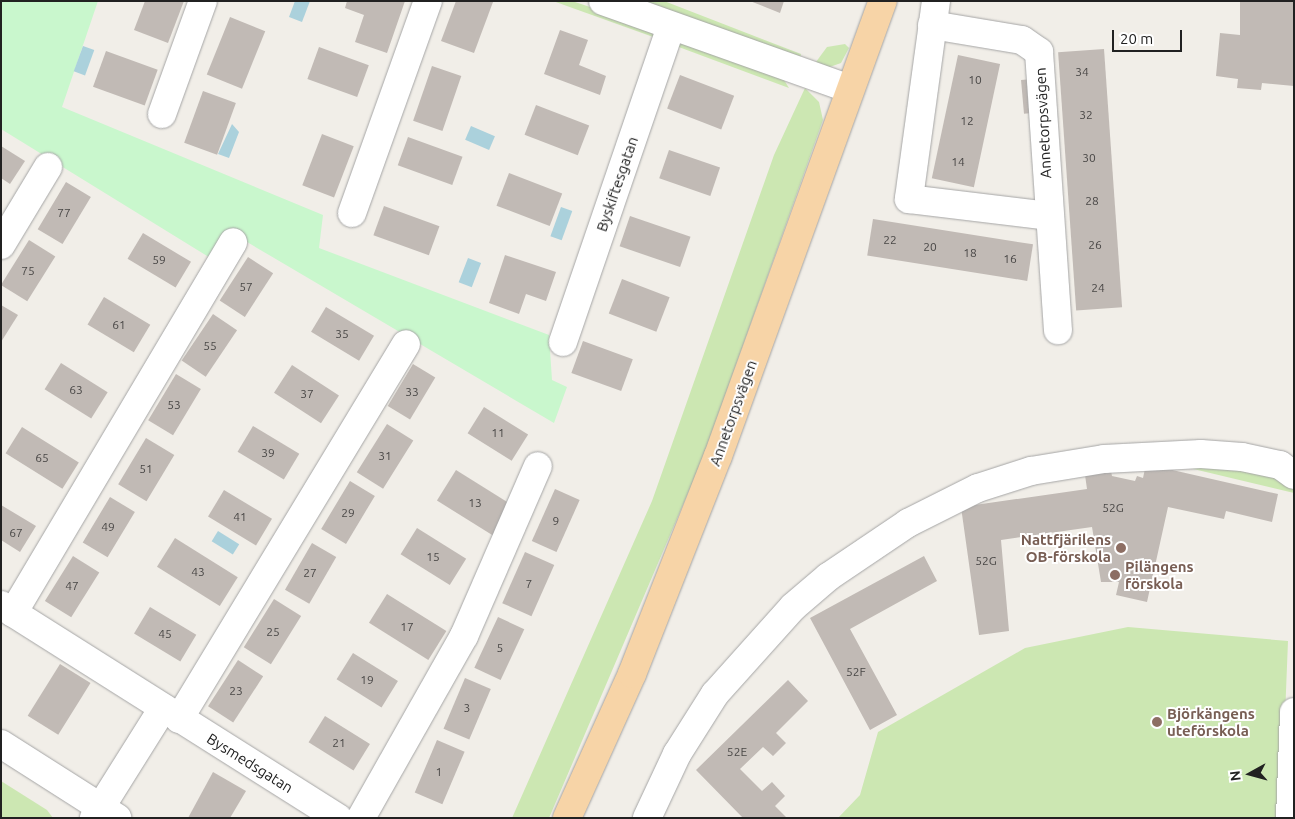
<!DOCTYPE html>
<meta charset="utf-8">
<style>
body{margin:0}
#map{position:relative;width:1295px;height:819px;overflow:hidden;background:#f1eee8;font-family:Ubuntu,sans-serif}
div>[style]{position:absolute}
.grass>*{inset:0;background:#cce7b2}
.park>*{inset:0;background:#c9f7cd}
.water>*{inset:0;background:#abd1dc;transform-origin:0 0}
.building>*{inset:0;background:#c1bab5;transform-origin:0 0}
.roads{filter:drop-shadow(0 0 1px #a5a5a5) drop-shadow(0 0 1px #a5a5a5)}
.minor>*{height:28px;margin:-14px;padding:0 14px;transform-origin:14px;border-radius:14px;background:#fff}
.major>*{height:28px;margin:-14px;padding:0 14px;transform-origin:14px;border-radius:14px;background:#f7d4a7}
.dots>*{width:14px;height:14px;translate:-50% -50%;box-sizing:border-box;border:2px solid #fff;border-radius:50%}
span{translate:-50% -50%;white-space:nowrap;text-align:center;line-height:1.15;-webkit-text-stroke:4px #fff;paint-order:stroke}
.number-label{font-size:12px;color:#494746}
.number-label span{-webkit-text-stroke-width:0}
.street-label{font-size:15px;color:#212121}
.education-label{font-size:15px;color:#785e54;font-weight:700}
.right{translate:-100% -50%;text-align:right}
.left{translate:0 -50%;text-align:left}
.frame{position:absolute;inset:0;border:2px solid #212121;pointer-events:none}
.north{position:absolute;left:1225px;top:749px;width:50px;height:50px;-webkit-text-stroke:4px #fff;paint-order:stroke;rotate:263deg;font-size:14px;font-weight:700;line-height:20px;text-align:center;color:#212121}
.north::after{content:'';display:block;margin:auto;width:18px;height:22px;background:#212121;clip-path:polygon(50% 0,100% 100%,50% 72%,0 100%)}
.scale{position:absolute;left:1112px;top:30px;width:70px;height:22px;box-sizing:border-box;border:2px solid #212121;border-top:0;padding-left:6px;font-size:15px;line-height:18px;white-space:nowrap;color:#212121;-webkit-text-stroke:4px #fff;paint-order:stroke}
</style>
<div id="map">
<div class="grass">
<i style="clip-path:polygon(553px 1px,572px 1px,653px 28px,656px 38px)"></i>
<i style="clip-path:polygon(641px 1px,664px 1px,801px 54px,800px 60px)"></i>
<i style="clip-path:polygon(684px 43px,784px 80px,789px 88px,676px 46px)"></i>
<i style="clip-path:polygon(845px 44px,849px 48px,841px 63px,824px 69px,813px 66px,827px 47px)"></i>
<i style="clip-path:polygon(805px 88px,819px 102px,823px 120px,703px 458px,549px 818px,512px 818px,652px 501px,774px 155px)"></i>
<i style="clip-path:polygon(1263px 466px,1292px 487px,1294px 493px,1185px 467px)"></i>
<i style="clip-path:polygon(1128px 627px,1288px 641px,1281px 818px,838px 818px,860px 795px,878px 732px,1025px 648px)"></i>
<i style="clip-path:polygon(1px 781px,47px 810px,53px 818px,1px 818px)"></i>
</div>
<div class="park">
<i style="clip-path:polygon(1px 1px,98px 1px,62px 107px,323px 215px,319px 248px,549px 335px,552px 380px,567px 387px,554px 423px,230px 232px,212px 259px,1px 129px)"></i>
</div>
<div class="water">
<i style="clip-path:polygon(295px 1px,310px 1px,302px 22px,289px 17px)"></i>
<i style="left:83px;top:46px;width:12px;height:27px;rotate:20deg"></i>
<i style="clip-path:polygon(232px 124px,239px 132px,229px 158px,218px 154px)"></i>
<i style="left:471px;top:126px;width:26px;height:15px;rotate:23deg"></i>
<i style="left:561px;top:207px;width:12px;height:31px;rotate:20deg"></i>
<i style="left:468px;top:258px;width:14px;height:26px;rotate:21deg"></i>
<i style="left:218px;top:531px;width:25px;height:12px;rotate:32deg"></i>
</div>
<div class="building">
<i style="clip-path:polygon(145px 1px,184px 1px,168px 43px,134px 30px)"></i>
<i style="clip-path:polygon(347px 1px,405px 1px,387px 53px,355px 42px,364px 15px,345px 8px)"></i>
<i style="clip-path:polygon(456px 1px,493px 2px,474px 53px,441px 41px)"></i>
<i style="clip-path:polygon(750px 1px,784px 1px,780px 13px)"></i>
<i style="clip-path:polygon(1240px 1px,1294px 1px,1294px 86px,1262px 83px,1261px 90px,1237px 88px,1238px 79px,1216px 76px,1220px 33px,1240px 35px)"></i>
<i style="left:230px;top:17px;width:38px;height:62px;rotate:22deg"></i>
<i style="clip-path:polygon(560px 30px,588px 40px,579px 65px,606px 76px,600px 95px,544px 74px)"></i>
<i style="left:319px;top:47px;width:53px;height:34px;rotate:20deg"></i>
<i style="left:1104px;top:49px;width:259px;height:46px;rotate:86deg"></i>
<i style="left:106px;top:51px;width:55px;height:38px;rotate:20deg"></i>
<i style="left:958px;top:55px;width:43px;height:126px;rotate:12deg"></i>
<i style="left:432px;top:66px;width:31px;height:58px;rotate:19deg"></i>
<i style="left:680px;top:75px;width:58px;height:36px;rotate:21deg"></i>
<i style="left:1032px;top:79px;width:34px;height:11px;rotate:85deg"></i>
<i style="left:203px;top:91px;width:35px;height:55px;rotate:20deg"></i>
<i style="left:536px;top:105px;width:57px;height:32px;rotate:21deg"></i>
<i style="left:322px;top:134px;width:34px;height:55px;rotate:21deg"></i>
<i style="left:408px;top:137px;width:58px;height:30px;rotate:20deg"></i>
<i style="clip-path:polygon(1px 146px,25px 161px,10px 184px,1px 178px)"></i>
<i style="left:669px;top:150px;width:54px;height:30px;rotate:19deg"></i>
<i style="left:509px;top:173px;width:57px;height:35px;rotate:21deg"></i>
<i style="left:66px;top:182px;width:29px;height:55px;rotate:31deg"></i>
<i style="left:384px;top:206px;width:59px;height:31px;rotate:20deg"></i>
<i style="left:630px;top:216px;width:64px;height:32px;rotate:19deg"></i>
<i style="left:873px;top:219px;width:162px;height:37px;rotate:9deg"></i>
<i style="left:143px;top:233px;width:56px;height:30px;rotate:31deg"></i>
<i style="left:29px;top:240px;width:31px;height:53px;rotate:32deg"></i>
<i style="clip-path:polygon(505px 255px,556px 272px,546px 301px,526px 294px,519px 314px,489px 303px)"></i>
<i style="left:248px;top:257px;width:30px;height:52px;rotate:33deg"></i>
<i style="left:622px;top:279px;width:51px;height:37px;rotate:21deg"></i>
<i style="left:104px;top:297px;width:54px;height:32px;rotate:31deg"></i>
<i style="clip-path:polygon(1px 305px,18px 315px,1px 342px)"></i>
<i style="left:326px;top:307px;width:56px;height:29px;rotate:31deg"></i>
<i style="left:213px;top:314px;width:29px;height:56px;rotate:34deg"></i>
<i style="left:583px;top:341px;width:53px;height:34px;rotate:20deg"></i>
<i style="left:61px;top:363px;width:55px;height:31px;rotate:32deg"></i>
<i style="left:413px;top:364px;width:26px;height:49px;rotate:31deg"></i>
<i style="left:292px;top:365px;width:56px;height:33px;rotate:33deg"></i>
<i style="left:176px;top:374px;width:29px;height:54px;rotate:31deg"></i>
<i style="left:484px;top:407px;width:52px;height:31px;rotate:32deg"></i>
<i style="left:387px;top:424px;width:31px;height:57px;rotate:32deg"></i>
<i style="left:253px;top:426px;width:54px;height:30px;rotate:31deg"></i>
<i style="left:22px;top:427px;width:67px;height:31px;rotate:32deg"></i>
<i style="left:146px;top:438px;width:33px;height:54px;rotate:31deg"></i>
<i style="clip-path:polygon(1146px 464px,1278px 494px,1272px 522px,1226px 511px,1224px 519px,1168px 507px,1147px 602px,1116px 595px,1119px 582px,1101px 582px,1092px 527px,1001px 540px,1009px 631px,979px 635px,961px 507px,1087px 489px,1085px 475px,1111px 471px,1112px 476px,1135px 481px,1137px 476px,1143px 478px)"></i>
<i style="left:456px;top:470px;width:68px;height:36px;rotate:32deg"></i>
<i style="left:350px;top:481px;width:29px;height:56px;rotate:31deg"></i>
<i style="left:555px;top:489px;width:27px;height:57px;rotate:24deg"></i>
<i style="left:224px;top:490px;width:56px;height:31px;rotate:31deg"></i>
<i style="left:110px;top:497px;width:29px;height:53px;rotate:31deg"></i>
<i style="clip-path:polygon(1px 505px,36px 526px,20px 552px,1px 540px)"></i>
<i style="left:417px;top:528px;width:58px;height:31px;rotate:32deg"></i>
<i style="left:175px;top:538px;width:74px;height:34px;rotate:32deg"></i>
<i style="left:312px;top:543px;width:28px;height:54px;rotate:30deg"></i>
<i style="left:525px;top:552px;width:32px;height:56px;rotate:24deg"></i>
<i style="left:73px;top:556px;width:31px;height:53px;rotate:32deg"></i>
<i style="clip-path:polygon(924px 556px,937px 581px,850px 629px,897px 715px,870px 730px,810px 618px)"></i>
<i style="left:387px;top:594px;width:70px;height:34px;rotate:32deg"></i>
<i style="left:274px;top:599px;width:32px;height:57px;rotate:32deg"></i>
<i style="left:150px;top:607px;width:54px;height:31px;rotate:31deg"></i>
<i style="left:498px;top:617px;width:29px;height:56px;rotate:25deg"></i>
<i style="left:353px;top:653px;width:53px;height:31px;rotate:32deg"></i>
<i style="left:238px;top:660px;width:30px;height:55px;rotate:33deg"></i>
<i style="left:60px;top:664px;width:36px;height:61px;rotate:32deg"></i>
<i style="left:465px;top:678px;width:28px;height:55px;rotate:23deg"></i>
<i style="clip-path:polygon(788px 680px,808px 701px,776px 733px,786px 743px,773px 756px,763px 747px,740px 769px,762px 791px,772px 782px,785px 796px,775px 806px,787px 818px,743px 818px,696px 770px)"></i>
<i style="left:325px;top:716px;width:53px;height:31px;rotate:32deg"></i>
<i style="left:437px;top:740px;width:30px;height:57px;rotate:23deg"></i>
<i style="clip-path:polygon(213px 772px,246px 791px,230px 818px,188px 818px)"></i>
</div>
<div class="roads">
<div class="minor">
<i style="left:603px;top:1px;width:262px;rotate:19.6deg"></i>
<i style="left:936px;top:1px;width:200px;rotate:97.8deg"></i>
<i style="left:909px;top:199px;width:141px;rotate:6.9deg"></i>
<i style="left:932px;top:25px;width:91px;rotate:9.5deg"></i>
<i style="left:1022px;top:40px;width:21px;rotate:35deg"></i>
<i style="left:1039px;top:52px;width:279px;rotate:86.1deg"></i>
<i style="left:162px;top:114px;width:120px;rotate:-70.1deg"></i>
<i style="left:352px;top:213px;width:225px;rotate:-70.3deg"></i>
<i style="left:1px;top:245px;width:91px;rotate:-58.9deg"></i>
<i style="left:563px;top:342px;width:334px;rotate:-71.1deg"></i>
<i style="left:1px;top:605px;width:399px;rotate:32.3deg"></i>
<i style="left:13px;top:613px;width:431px;rotate:-59.3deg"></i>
<i style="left:179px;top:719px;width:438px;rotate:-58.8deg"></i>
<i style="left:1px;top:744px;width:138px;rotate:32.5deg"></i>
<i style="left:94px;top:818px;width:130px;rotate:-57.9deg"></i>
<i style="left:361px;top:818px;width:209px;rotate:-60.5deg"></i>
<i style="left:464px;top:636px;width:185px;rotate:-66.5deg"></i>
<i style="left:647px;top:818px;width:71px;rotate:-64.9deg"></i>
<i style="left:677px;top:754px;width:71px;rotate:-57.7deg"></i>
<i style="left:715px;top:694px;width:117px;rotate:-48.1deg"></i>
<i style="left:793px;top:607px;width:46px;rotate:-40.6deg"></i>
<i style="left:828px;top:577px;width:97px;rotate:-34deg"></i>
<i style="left:908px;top:523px;width:78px;rotate:-26.6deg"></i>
<i style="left:978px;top:488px;width:56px;rotate:-17.8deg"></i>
<i style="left:1031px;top:471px;width:74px;rotate:-9.3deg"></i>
<i style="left:1104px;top:459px;width:97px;rotate:-3deg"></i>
<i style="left:1201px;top:454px;width:41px;rotate:4.2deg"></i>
<i style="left:1242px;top:457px;width:39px;rotate:12deg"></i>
<i style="left:1280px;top:465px;width:17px;rotate:36deg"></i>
<i style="left:1290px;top:818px;width:106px;rotate:-87.8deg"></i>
</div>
<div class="major">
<i style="left:567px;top:818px;width:158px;rotate:-65.7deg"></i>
<i style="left:632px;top:674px;width:234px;rotate:-68.5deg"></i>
<i style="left:718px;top:456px;width:484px;rotate:-70.1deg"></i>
</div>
</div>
<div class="dots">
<i style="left:1121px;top:548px;background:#8d6e63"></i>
<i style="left:1115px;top:575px;background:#8d6e63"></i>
<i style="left:1157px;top:722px;background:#8d6e63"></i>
</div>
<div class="number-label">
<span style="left:1082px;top:72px">34</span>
<span style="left:975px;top:80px">10</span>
<span style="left:1086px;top:115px">32</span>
<span style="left:967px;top:121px">12</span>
<span style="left:1089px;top:158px">30</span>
<span style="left:958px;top:162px">14</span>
<span style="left:1092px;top:201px">28</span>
<span style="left:64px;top:213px">77</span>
<span style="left:890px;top:240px">22</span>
<span style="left:1095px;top:245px">26</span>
<span style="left:930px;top:247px">20</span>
<span style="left:970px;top:253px">18</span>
<span style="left:1010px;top:259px">16</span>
<span style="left:159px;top:260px">59</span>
<span style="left:28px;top:271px">75</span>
<span style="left:246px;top:287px">57</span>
<span style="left:1098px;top:288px">24</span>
<span style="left:119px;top:325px">61</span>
<span style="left:342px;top:334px">35</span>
<span style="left:210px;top:346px">55</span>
<span style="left:76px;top:390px">63</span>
<span style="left:412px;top:392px">33</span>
<span style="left:307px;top:394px">37</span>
<span style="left:174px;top:405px">53</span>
<span style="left:498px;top:433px">11</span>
<span style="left:268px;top:453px">39</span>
<span style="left:385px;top:456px">31</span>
<span style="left:42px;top:458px">65</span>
<span style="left:146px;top:469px">51</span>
<span style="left:475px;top:503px">13</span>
<span style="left:1113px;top:508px">52G</span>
<span style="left:348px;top:513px">29</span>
<span style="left:240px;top:517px">41</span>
<span style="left:556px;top:521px">9</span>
<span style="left:108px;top:527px">49</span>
<span style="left:16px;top:533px">67</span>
<span style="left:433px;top:557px">15</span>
<span style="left:986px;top:561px">52G</span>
<span style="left:198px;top:572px">43</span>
<span style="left:310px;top:573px">27</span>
<span style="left:529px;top:584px">7</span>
<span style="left:72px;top:586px">47</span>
<span style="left:407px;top:627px">17</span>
<span style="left:273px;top:632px">25</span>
<span style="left:165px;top:634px">45</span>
<span style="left:500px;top:648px">5</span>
<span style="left:856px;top:672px">52F</span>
<span style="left:367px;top:680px">19</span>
<span style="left:236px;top:691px">23</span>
<span style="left:467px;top:708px">3</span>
<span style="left:339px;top:743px">21</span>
<span style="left:737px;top:752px">52E</span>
<span style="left:439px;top:772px">1</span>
</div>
<div class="street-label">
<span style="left:1043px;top:123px;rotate:-93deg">Annetorpsvägen</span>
<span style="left:617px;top:184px;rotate:-71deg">Byskiftesgatan</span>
<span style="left:733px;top:413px;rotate:-70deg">Annetorpsvägen</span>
<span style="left:250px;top:763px;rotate:32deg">Bysmedsgatan</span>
</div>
<div class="education-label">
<span class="right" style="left:1111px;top:548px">Nattfjärilens<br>OB-förskola</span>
<span class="left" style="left:1125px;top:575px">Pilängens<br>förskola</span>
<span class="left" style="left:1167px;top:722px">Björkängens<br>uteförskola</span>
</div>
<div class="frame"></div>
<div class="north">N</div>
<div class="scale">20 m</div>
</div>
